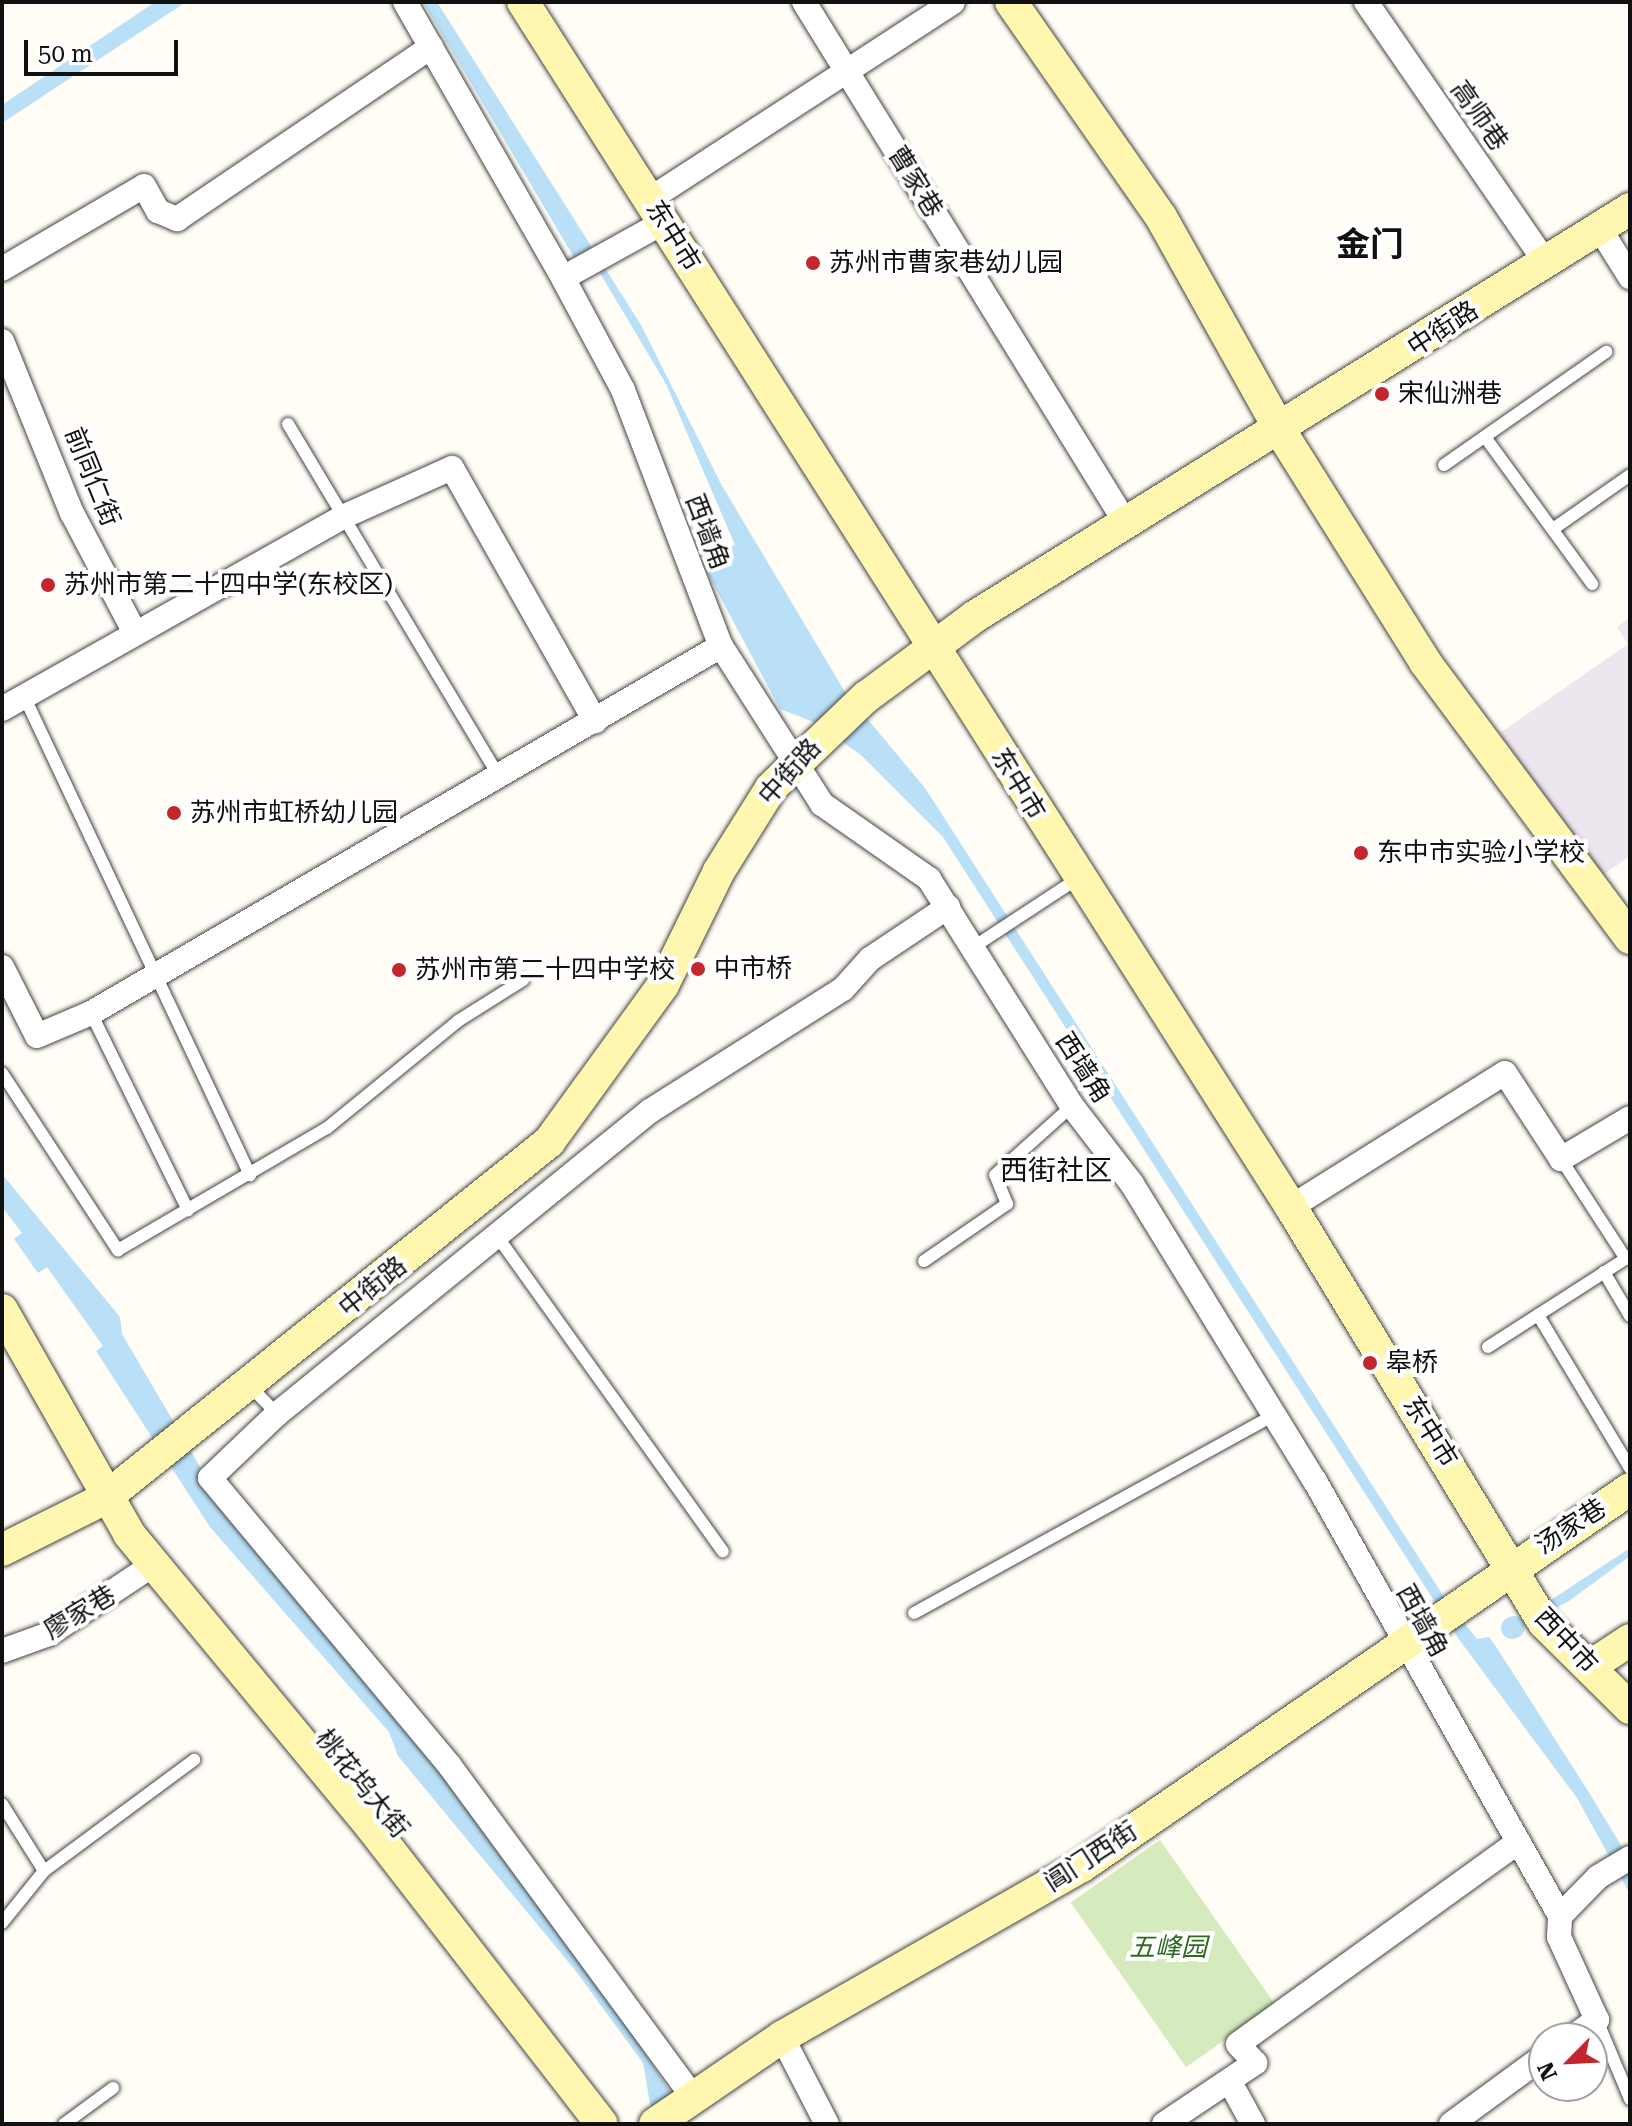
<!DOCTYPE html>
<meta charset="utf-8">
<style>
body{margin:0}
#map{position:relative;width:1632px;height:2126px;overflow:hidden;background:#fffdf5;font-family:"Roboto Serif","Noto Sans SC",serif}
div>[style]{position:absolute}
.industrial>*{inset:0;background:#eee6ef}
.green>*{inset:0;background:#d5ebbd;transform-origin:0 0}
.water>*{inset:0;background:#b9e0f7}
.canal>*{height:22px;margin:-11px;padding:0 11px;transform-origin:11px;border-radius:11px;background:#b9e0f7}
.roads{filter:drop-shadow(0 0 2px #444) drop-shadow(0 0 2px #444)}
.lane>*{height:12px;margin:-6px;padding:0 6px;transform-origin:6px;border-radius:6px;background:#fff}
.street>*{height:24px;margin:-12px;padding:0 12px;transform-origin:12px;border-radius:12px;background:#fff}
.secondary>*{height:32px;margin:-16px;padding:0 16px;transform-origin:16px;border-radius:16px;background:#fff6b0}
.dots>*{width:22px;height:22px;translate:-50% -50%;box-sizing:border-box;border:4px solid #fff;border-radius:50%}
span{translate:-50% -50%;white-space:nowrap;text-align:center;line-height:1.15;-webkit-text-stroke:8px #fff;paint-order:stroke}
.street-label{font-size:26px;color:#111}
.poi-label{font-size:26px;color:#111}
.left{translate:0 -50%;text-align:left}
.park-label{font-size:26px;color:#2f6b1f;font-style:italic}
.neighbourhood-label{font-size:28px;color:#111}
.district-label{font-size:34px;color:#111;font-weight:700}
.frame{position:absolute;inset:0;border:4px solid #111;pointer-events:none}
.north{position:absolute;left:1528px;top:2022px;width:80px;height:80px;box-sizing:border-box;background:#fff;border:2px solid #a0a0a0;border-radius:50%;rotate:246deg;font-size:22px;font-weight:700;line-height:32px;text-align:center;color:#111}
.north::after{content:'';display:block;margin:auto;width:28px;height:36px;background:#c4262e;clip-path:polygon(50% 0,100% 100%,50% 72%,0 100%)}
.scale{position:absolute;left:24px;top:40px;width:154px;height:36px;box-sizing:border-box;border:4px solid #111;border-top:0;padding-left:10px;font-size:24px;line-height:28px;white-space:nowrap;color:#111;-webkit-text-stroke:6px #fff;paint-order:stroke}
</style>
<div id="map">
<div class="industrial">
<i style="clip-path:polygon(1630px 617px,1630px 856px,1600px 877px,1500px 733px,1628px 644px,1617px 627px)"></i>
</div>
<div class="green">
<i style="left:1160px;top:1840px;width:201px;height:109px;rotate:55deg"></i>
</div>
<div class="water">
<i style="clip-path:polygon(155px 2px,186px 2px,2px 123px,2px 105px)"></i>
<i style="clip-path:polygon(423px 2px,437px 2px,641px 325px,721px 484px,845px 692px,925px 788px,1446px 1600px,1477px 1639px,1489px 1637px,1497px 1648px,1588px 1791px,1630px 1860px,1630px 1894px,1577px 1798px,1458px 1638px,943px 837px,861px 755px,816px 723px,780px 709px,701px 561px,735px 545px,666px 384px,597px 268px,585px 276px)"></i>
<i style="clip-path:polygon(2px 1174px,120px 1317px,122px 1334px,213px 1489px,446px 1767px,648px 2043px,641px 2048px,692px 2124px,664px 2124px,650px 2104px,643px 2063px,575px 1970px,398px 1756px,389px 1732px,210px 1527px,96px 1351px,103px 1346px,47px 1267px,38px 1273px,14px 1239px,22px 1233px,2px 1207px)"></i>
<i style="clip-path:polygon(1630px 1548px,1630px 1556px,1569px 1601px,1554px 1609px,1548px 1602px)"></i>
</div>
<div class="canal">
<i style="left:1512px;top:1628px;width:2px;rotate:-27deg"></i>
</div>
<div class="roads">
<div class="lane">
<i style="left:288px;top:424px;width:405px;rotate:59.1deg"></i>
<i style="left:1485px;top:437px;width:182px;rotate:53.9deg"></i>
<i style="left:1444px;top:465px;width:198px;rotate:-34.9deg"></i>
<i style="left:1553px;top:529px;width:94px;rotate:-35deg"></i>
<i style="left:24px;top:696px;width:530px;rotate:64.74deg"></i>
<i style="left:975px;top:946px;width:122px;rotate:-33.3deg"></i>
<i style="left:91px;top:1013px;width:220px;rotate:63.8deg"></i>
<i style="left:2px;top:1073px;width:212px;rotate:56.8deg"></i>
<i style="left:118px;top:1250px;width:242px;rotate:-30.3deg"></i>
<i style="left:327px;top:1128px;width:169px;rotate:-39.2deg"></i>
<i style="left:458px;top:1021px;width:77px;rotate:-32.2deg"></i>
<i style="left:1561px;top:1159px;width:119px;rotate:57deg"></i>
<i style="left:497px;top:1236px;width:388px;rotate:54.4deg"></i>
<i style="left:924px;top:1261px;width:101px;rotate:-34.5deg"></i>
<i style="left:1007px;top:1204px;width:31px;rotate:-112deg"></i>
<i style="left:995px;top:1175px;width:103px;rotate:-41.9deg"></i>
<i style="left:1604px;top:1272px;width:51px;rotate:59.4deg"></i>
<i style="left:1538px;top:1315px;width:179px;rotate:59deg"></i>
<i style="left:1488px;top:1347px;width:169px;rotate:-32.7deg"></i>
<i style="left:250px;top:1386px;width:39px;rotate:46deg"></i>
<i style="left:914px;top:1613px;width:409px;rotate:-28.8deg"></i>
<i style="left:2px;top:1804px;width:79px;rotate:57.9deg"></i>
<i style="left:2px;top:1923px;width:67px;rotate:-51.1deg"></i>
<i style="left:44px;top:1871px;width:187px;rotate:-36.5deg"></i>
<i style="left:1597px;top:2020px;width:86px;rotate:67.3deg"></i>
<i style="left:64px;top:2124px;width:61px;rotate:-36.3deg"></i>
</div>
<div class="street">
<i style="left:405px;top:2px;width:318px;rotate:60.2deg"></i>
<i style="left:804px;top:2px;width:615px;rotate:58.3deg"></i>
<i style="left:1366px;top:2px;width:317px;rotate:55.4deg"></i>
<i style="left:650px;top:199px;width:361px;rotate:-33deg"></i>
<i style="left:664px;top:222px;width:115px;rotate:151deg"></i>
<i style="left:563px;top:278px;width:127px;rotate:61.8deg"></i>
<i style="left:623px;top:390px;width:274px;rotate:69.1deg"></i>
<i style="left:721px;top:646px;width:188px;rotate:57.4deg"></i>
<i style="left:822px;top:804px;width:131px;rotate:35deg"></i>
<i style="left:929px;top:879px;width:268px;rotate:57.8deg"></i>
<i style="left:1072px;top:1106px;width:98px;rotate:52.4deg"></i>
<i style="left:1132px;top:1184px;width:349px;rotate:58.4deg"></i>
<i style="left:1315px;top:1481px;width:499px;rotate:60.6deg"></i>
<i style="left:1600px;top:229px;width:57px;rotate:58deg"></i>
<i style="left:2px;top:269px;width:164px;rotate:-30.3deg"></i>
<i style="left:144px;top:186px;width:29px;rotate:61deg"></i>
<i style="left:158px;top:211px;width:21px;rotate:23deg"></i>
<i style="left:177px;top:219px;width:307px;rotate:-34.1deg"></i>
<i style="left:2px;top:341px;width:186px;rotate:67.9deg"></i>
<i style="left:72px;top:513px;width:136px;rotate:62.3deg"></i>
<i style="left:2px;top:709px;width:394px;rotate:-29.4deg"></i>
<i style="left:345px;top:516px;width:117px;rotate:-24.2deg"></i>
<i style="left:452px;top:468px;width:291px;rotate:60.5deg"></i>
<i style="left:2px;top:967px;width:77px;rotate:63.1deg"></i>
<i style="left:37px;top:1036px;width:59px;rotate:-23.1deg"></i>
<i style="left:91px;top:1013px;width:729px;rotate:-30.22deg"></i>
<i style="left:1291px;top:1207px;width:252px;rotate:-32.1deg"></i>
<i style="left:1505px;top:1073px;width:103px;rotate:56.9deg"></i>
<i style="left:1561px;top:1159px;width:80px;rotate:-30.7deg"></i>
<i style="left:2px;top:1651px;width:50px;rotate:-19.9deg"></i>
<i style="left:49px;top:1634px;width:125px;rotate:-33.6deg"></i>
<i style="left:782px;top:2037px;width:98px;rotate:62.7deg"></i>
<i style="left:1571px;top:2038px;width:32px;rotate:-35deg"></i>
<i style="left:1597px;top:2020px;width:91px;rotate:-114.6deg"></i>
<i style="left:1559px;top:1937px;width:21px;rotate:-87deg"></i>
<i style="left:1560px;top:1916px;width:54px;rotate:-45.7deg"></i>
<i style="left:1598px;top:1877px;width:37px;rotate:-31deg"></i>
<i style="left:1231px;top:2084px;width:46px;rotate:61.2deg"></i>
<i style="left:693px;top:2097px;width:411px;rotate:-126.3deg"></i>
<i style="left:450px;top:1766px;width:375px;rotate:-129.8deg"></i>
<i style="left:210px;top:1478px;width:93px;rotate:-43.7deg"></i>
<i style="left:277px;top:1414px;width:481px;rotate:-39.1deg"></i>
<i style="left:650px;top:1111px;width:228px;rotate:-32.3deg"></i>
<i style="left:843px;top:989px;width:40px;rotate:-48deg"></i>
<i style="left:870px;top:959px;width:94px;rotate:-33.7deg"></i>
<i style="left:1164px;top:2124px;width:110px;rotate:-33.8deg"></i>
<i style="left:1255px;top:2063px;width:25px;rotate:-132deg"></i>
<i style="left:1238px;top:2044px;width:345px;rotate:-35.8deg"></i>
<i style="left:1451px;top:2124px;width:115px;rotate:-36.2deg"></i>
</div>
<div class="secondary">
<i style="left:523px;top:2px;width:1429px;rotate:57.49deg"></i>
<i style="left:1291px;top:1207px;width:487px;rotate:58.7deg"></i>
<i style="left:1544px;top:1623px;width:121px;rotate:44.7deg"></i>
<i style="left:1011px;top:2px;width:262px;rotate:55.1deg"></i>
<i style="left:1161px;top:217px;width:246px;rotate:60.8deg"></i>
<i style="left:1281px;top:432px;width:271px;rotate:57.9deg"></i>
<i style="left:1425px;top:662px;width:344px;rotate:53.4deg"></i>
<i style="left:2px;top:1310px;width:257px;rotate:60.4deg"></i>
<i style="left:129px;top:1534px;width:383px;rotate:50.4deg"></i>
<i style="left:373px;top:1829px;width:373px;rotate:52.2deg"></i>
<i style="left:2px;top:1550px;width:114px;rotate:-26.6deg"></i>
<i style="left:104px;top:1499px;width:571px;rotate:-38.74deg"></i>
<i style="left:549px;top:1142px;width:194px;rotate:-54deg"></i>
<i style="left:663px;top:985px;width:127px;rotate:-63.8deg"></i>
<i style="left:719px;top:871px;width:98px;rotate:-57.9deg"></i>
<i style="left:771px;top:788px;width:132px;rotate:-43.8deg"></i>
<i style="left:866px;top:697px;width:134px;rotate:-36.5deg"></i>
<i style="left:974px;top:617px;width:773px;rotate:-31.88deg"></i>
<i style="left:1589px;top:1667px;width:49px;rotate:-33.4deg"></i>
<i style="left:655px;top:2124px;width:154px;rotate:-34.4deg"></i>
<i style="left:782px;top:2037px;width:345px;rotate:-29.7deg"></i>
<i style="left:1082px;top:1866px;width:665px;rotate:-34.53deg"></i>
</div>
</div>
<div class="dots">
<i style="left:813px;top:263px;background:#c4262e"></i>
<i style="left:1382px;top:394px;background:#c4262e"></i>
<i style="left:48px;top:585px;background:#c4262e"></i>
<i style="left:174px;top:813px;background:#c4262e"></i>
<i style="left:1361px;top:853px;background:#c4262e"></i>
<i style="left:698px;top:969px;background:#c4262e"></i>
<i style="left:399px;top:970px;background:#c4262e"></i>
<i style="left:1370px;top:1363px;background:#c4262e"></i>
</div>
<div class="street-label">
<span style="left:1479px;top:116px;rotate:55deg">高师巷</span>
<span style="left:915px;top:182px;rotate:58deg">曹家巷</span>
<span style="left:673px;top:236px;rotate:58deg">东中市</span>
<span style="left:1443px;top:329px;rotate:-33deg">中街路</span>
<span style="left:92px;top:477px;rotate:68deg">前同仁街</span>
<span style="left:707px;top:532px;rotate:69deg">西墙角</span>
<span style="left:790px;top:772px;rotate:-48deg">中街路</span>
<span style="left:1018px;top:784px;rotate:59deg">东中市</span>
<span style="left:1083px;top:1068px;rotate:57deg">西墙角</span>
<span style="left:373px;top:1287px;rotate:-39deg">中街路</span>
<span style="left:1430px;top:1432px;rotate:58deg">东中市</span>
<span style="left:1571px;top:1527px;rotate:-33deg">汤家巷</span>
<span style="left:80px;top:1613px;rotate:-31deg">廖家巷</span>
<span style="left:1422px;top:1621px;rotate:61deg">西墙角</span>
<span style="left:1566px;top:1641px;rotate:47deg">西中市</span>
<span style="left:362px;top:1784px;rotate:51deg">桃花坞大街</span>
<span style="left:1091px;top:1857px;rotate:-33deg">阊门西街</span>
</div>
<div class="poi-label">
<span class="left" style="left:829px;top:263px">苏州市曹家巷幼儿园</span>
<span class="left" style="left:1398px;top:394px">宋仙洲巷</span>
<span class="left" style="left:64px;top:585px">苏州市第二十四中学(东校区)</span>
<span class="left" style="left:190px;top:813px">苏州市虹桥幼儿园</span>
<span class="left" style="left:1377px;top:853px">东中市实验小学校</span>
<span class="left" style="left:714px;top:969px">中市桥</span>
<span class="left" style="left:415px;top:970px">苏州市第二十四中学校</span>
<span class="left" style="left:1386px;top:1363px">皋桥</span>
</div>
<div class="park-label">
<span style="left:1168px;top:1948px">五峰园</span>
</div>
<div class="neighbourhood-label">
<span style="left:1056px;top:1171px">西街社区</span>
</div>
<div class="district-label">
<span style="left:1370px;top:245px">金门</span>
</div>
<div class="frame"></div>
<div class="north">N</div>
<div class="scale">50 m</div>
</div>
